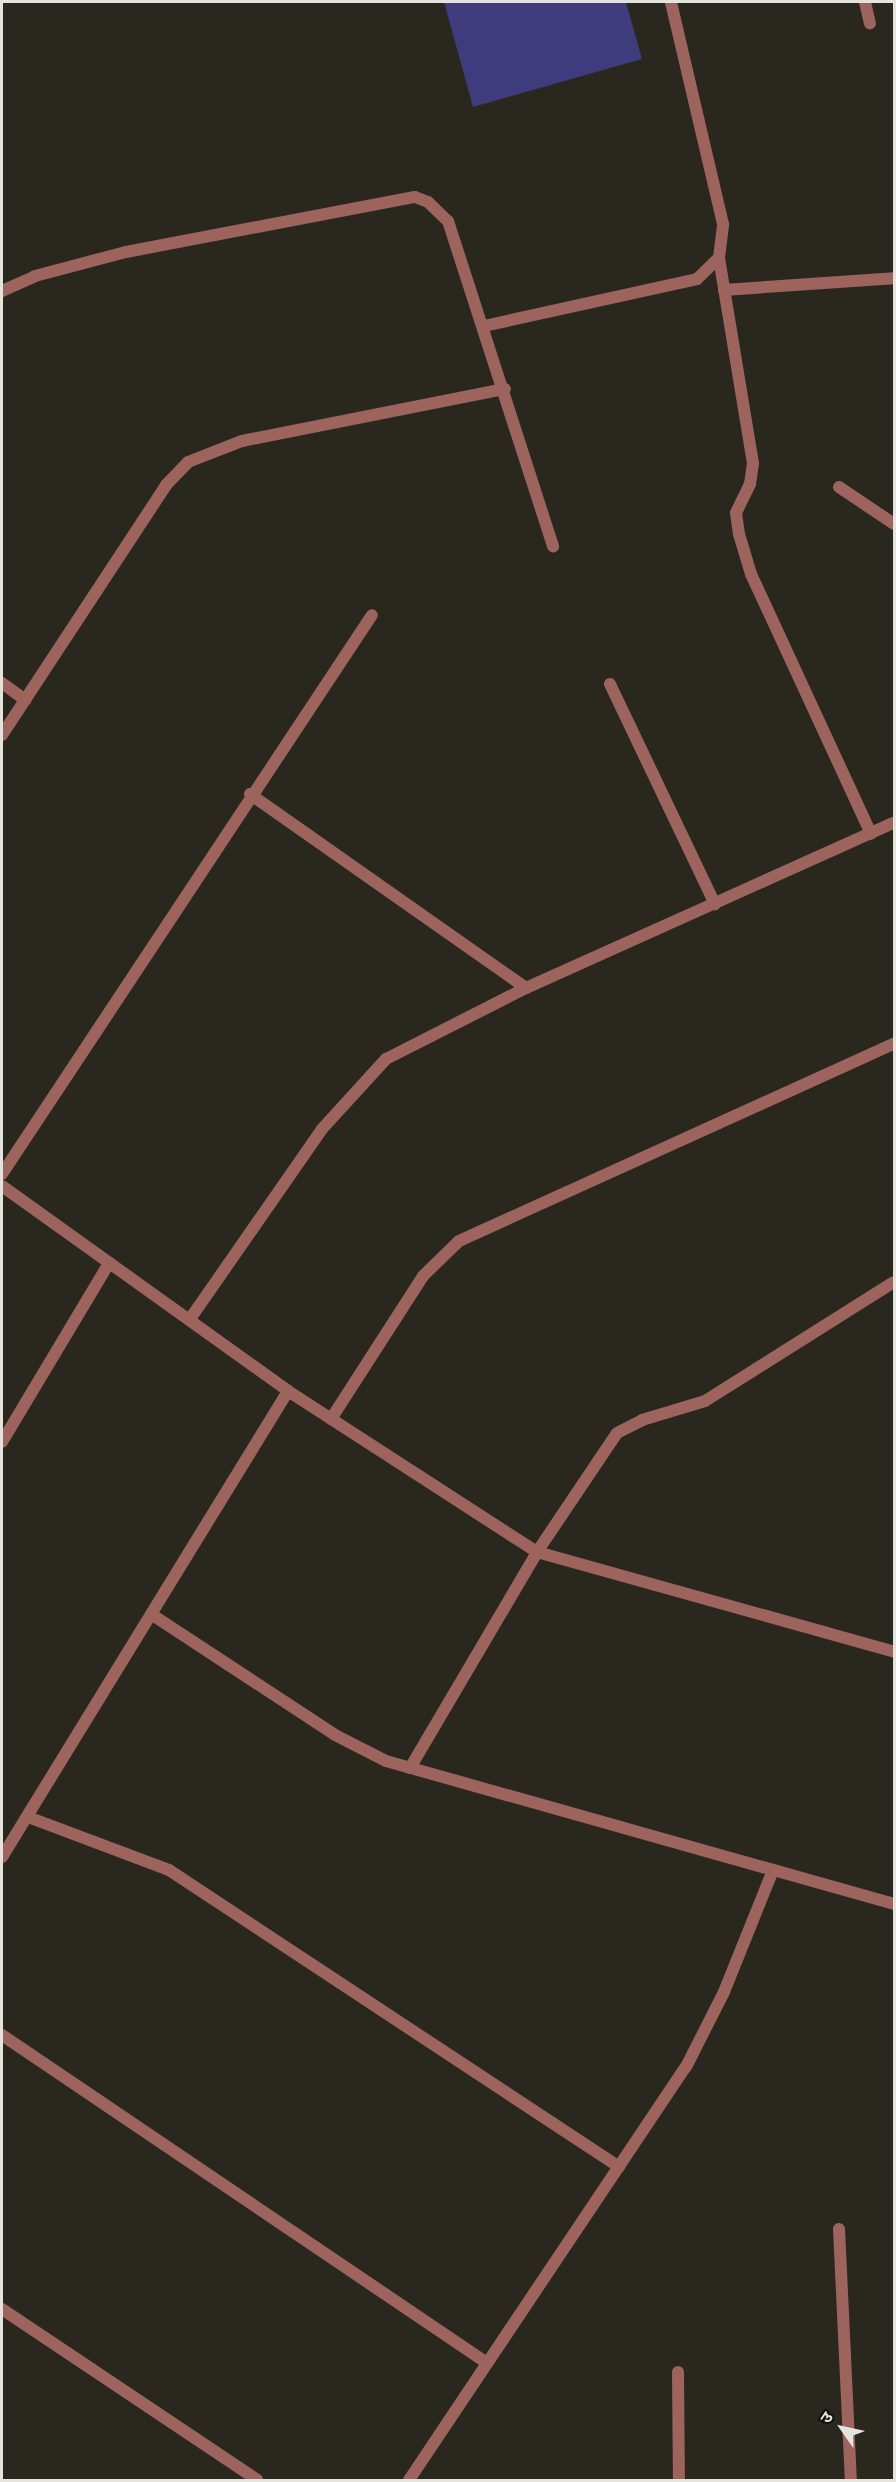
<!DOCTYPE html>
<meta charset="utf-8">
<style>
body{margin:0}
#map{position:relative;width:896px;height:2482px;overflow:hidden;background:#2a271f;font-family:Helvetica,"Noto Sans Devanagari",sans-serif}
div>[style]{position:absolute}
.building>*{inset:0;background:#3e3c7d}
.street>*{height:12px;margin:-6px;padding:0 6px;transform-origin:6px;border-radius:6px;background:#9d645d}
span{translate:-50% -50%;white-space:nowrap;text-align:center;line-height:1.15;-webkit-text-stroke:6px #12100d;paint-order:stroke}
.frame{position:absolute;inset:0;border:3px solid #e5e3dd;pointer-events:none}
.north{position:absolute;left:812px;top:2398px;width:60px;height:60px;-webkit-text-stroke:4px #12100d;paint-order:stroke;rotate:304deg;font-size:16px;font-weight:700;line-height:24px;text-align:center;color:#e5e3dd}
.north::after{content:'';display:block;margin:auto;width:21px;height:27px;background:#e5e3dd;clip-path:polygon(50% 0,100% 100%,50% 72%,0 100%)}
</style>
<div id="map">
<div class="building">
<i style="clip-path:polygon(444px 2px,626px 2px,642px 59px,473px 107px)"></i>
</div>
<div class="street">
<i style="left:865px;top:2px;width:22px;rotate:77deg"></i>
<i style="left:719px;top:258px;width:208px;rotate:80.6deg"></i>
<i style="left:753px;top:463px;width:21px;rotate:98deg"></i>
<i style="left:750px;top:484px;width:32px;rotate:116deg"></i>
<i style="left:736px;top:513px;width:21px;rotate:82deg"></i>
<i style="left:739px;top:534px;width:42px;rotate:73.3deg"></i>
<i style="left:751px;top:574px;width:286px;rotate:65.2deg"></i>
<i style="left:724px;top:290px;width:170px;rotate:-4deg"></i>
<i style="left:2px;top:291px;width:36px;rotate:-24deg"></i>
<i style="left:35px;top:276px;width:94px;rotate:-14.8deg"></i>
<i style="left:126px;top:252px;width:294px;rotate:-10.8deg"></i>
<i style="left:415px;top:197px;width:14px;rotate:21deg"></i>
<i style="left:428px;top:202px;width:28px;rotate:44deg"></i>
<i style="left:448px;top:221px;width:342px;rotate:72.1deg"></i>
<i style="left:484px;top:326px;width:218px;rotate:-12.4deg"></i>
<i style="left:697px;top:279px;width:30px;rotate:-44deg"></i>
<i style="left:719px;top:258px;width:34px;rotate:-83deg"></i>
<i style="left:723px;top:224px;width:228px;rotate:-103.2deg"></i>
<i style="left:839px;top:487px;width:66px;rotate:33.9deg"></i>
<i style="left:2px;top:683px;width:29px;rotate:36deg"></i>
<i style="left:610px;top:684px;width:244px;rotate:64.5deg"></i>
<i style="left:2px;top:735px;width:299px;rotate:-56.7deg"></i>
<i style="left:166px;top:485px;width:32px;rotate:-46deg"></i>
<i style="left:188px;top:462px;width:58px;rotate:-21.3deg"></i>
<i style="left:242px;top:441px;width:268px;rotate:-11.2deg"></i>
<i style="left:250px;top:794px;width:337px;rotate:35.1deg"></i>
<i style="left:2px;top:1174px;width:670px;rotate:-56.5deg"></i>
<i style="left:2px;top:1186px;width:352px;rotate:35.6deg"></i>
<i style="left:288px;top:1391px;width:297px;rotate:32.9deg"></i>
<i style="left:537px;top:1552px;width:371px;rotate:15.6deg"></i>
<i style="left:190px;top:1319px;width:231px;rotate:-55.2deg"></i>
<i style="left:322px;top:1129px;width:95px;rotate:-47.6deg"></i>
<i style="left:386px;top:1059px;width:157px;rotate:-26.9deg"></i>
<i style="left:526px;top:988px;width:403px;rotate:-24.2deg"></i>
<i style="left:331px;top:1419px;width:170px;rotate:-57.2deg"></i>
<i style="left:423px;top:1276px;width:50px;rotate:-44.2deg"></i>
<i style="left:459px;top:1241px;width:478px;rotate:-24.4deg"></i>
<i style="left:2px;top:1442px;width:209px;rotate:-59.1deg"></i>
<i style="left:151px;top:1614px;width:220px;rotate:33.3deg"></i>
<i style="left:335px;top:1735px;width:57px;rotate:27deg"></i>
<i style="left:386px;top:1761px;width:528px;rotate:15.72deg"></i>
<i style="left:410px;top:1768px;width:251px;rotate:-59.5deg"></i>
<i style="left:537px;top:1552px;width:143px;rotate:-56.1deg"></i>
<i style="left:617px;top:1433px;width:28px;rotate:-27deg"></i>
<i style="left:642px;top:1420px;width:66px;rotate:-16.8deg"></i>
<i style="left:705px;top:1401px;width:223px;rotate:-32.2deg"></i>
<i style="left:28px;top:1817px;width:151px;rotate:20.6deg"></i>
<i style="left:169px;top:1870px;width:539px;rotate:33.42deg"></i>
<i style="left:2px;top:1857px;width:547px;rotate:-58.46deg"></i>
<i style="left:2px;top:2035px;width:585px;rotate:34.07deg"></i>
<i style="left:839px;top:2229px;width:251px;rotate:87.3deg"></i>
<i style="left:2px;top:2309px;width:307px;rotate:33.8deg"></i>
<i style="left:678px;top:2372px;width:108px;rotate:89.5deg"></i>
<i style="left:409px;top:2480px;width:497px;rotate:-56.2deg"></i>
<i style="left:686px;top:2067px;width:84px;rotate:-63.1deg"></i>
<i style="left:724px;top:1992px;width:131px;rotate:-68.1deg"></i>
</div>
<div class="frame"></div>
<div class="north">उ</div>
</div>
